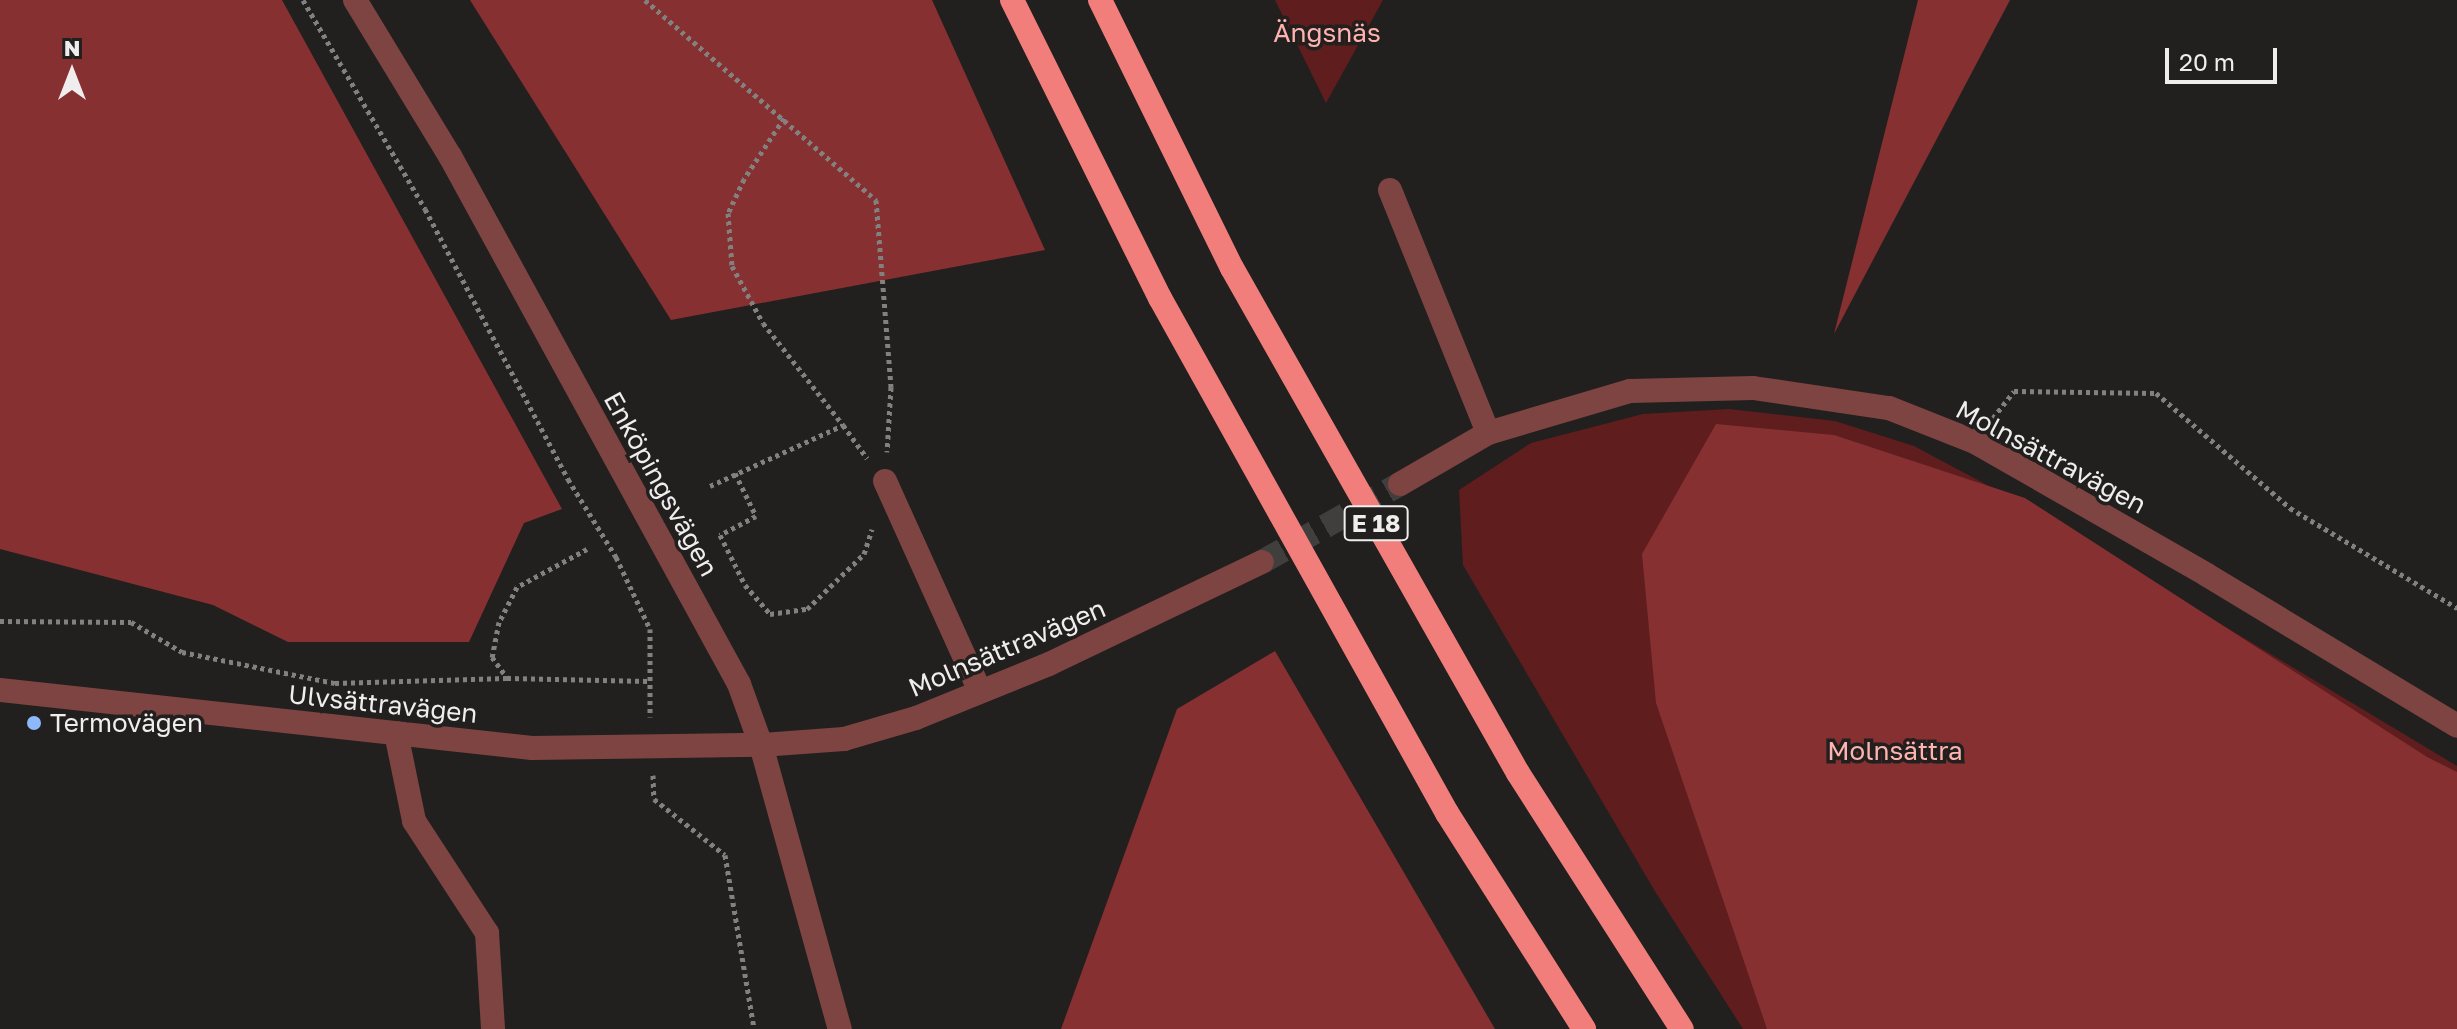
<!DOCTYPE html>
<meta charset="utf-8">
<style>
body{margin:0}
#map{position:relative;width:2457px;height:1029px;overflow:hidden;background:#221f1f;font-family:"Golos Text",sans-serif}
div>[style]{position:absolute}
.green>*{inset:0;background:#601d1e}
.forest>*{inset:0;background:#863031}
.minor-tunnel>*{height:24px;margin-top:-12px;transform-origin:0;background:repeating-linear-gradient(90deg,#413e3e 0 24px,transparent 0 36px)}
.path>*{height:5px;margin-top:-2.5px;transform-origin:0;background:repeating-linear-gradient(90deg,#838080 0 4px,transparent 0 8px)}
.minor>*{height:24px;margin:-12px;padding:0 12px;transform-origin:12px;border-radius:12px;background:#7e4442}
.highway>*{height:24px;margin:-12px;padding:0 12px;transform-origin:12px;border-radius:12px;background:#f17e7b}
.dots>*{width:22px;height:22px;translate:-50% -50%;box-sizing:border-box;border:4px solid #221f1f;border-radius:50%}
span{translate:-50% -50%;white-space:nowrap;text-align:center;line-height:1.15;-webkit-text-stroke:7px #221f1f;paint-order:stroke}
.shield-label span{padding:2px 6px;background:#221f1f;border:2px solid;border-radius:6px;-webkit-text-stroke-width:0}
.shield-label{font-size:24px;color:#efeded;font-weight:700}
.park-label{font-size:26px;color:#ffb3af}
.street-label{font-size:26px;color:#efeded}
.poi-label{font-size:26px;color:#efeded}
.left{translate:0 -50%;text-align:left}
.north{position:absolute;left:32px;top:32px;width:80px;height:80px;-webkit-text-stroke:6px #221f1f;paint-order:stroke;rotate:0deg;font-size:22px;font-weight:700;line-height:32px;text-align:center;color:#efeded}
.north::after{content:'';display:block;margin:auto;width:28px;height:36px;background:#efeded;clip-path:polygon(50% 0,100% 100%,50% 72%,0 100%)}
.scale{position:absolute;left:2165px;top:48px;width:112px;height:36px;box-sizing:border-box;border:4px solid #efeded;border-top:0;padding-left:10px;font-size:24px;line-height:28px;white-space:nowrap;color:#efeded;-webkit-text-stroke:6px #221f1f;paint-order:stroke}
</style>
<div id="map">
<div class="green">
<i style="clip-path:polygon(1275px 0,1383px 0,1326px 103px)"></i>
<i style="clip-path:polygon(1729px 409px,1835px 421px,1914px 446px,2004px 494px,2457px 766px,2457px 1029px,1743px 1029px,1656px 893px,1463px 565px,1459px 490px,1531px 443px,1643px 414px)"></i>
</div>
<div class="forest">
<i style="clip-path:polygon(0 0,282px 0,562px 509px,524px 523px,469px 642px,288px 642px,213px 605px,0 549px)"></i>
<i style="clip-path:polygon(470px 0,932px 0,1045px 250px,671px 320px)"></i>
<i style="clip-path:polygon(1918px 0,2010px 0,1834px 334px)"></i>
<i style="clip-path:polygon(1716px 424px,1834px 435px,2025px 498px,2427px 757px,2457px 772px,2457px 1029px,1767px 1029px,1656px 703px,1642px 554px)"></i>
<i style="clip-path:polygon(1275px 651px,1495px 1029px,1061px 1029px,1177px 709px)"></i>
</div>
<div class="minor-tunnel">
<i style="left:1262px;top:562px;width:159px;rotate:-29.5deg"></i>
</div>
<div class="path">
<i style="left:303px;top:0;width:242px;rotate:59.7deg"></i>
<i style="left:425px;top:209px;width:306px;rotate:62.1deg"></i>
<i style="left:568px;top:479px;width:92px;rotate:58.4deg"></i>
<i style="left:616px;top:557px;width:80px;rotate:64.7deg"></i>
<i style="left:650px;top:629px;width:88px;rotate:90deg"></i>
<i style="left:645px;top:0;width:306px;rotate:40.9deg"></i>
<i style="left:876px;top:200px;width:188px;rotate:85.4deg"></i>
<i style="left:891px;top:387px;width:65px;rotate:93.5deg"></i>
<i style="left:784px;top:118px;width:73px;rotate:123.3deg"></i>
<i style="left:744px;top:179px;width:38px;rotate:115deg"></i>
<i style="left:728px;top:213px;width:53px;rotate:85.7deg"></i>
<i style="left:732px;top:266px;width:65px;rotate:61.5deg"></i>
<i style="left:763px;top:323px;width:130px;rotate:51.9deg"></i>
<i style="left:1993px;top:418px;width:34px;rotate:-52deg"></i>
<i style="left:2014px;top:391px;width:142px;rotate:0.8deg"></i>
<i style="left:2156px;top:393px;width:177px;rotate:40.6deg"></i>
<i style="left:2290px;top:508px;width:195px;rotate:30.9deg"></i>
<i style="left:735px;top:473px;width:48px;rotate:64deg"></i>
<i style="left:756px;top:516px;width:41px;rotate:152.2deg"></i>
<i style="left:720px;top:535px;width:56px;rotate:63.4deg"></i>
<i style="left:745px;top:585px;width:38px;rotate:49deg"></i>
<i style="left:770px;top:614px;width:37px;rotate:-8deg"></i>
<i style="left:807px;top:609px;width:79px;rotate:-44deg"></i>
<i style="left:864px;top:554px;width:26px;rotate:-72deg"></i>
<i style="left:710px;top:486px;width:146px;rotate:-24.6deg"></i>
<i style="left:843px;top:425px;width:41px;rotate:54deg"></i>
<i style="left:587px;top:549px;width:80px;rotate:151.5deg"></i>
<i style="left:517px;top:587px;width:39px;rotate:117deg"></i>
<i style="left:499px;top:622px;width:36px;rotate:101deg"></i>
<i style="left:492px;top:657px;width:26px;rotate:54deg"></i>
<i style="left:507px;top:678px;width:141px;rotate:1.2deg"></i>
<i style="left:0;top:621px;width:131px;rotate:0.4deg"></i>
<i style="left:131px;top:622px;width:59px;rotate:30.5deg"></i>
<i style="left:182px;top:652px;width:156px;rotate:11.5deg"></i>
<i style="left:335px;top:683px;width:172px;rotate:-1.7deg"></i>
<i style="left:653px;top:775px;width:24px;rotate:88deg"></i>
<i style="left:654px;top:799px;width:90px;rotate:38.3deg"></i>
<i style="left:725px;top:855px;width:176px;rotate:80.5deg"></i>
</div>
<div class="minor">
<i style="left:355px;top:0;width:183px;rotate:58.7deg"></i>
<i style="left:450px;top:156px;width:602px;rotate:61.31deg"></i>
<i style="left:739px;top:684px;width:65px;rotate:70.2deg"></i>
<i style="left:761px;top:745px;width:295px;rotate:74.5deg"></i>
<i style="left:1390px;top:190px;width:262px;rotate:68deg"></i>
<i style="left:885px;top:481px;width:228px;rotate:65.7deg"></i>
<i style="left:1400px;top:484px;width:102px;rotate:-30.1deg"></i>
<i style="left:1488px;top:433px;width:148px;rotate:-16.5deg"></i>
<i style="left:1630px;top:391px;width:123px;rotate:-1.4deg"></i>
<i style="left:1753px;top:388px;width:137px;rotate:8.4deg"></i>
<i style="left:1889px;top:408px;width:92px;rotate:21.6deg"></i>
<i style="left:1975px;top:442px;width:267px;rotate:29.8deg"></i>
<i style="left:2207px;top:575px;width:292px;rotate:31.1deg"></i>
<i style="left:0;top:690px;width:535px;rotate:6.22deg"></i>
<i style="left:532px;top:748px;width:229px;rotate:-0.8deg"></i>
<i style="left:761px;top:745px;width:83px;rotate:-4.1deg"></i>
<i style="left:844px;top:739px;width:75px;rotate:-16.3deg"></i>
<i style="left:916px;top:718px;width:144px;rotate:-22.1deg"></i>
<i style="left:1049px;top:664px;width:236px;rotate:-25.6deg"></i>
<i style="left:396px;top:733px;width:90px;rotate:78.4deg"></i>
<i style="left:414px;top:821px;width:134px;rotate:56.9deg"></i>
<i style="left:487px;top:933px;width:96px;rotate:86.4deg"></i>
</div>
<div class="highway">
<i style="left:1012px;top:0;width:333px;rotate:63.6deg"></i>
<i style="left:1160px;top:298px;width:590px;rotate:60.87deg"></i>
<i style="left:1447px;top:813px;width:256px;rotate:57.6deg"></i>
<i style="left:1100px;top:0;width:299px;rotate:63.8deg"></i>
<i style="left:1232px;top:268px;width:580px;rotate:60.48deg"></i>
<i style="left:1518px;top:773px;width:304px;rotate:57.4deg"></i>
</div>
<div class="dots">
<i style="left:34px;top:723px;background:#8db9fc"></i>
</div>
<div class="shield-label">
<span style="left:1376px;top:523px">E 18</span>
</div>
<div class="park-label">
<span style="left:1327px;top:33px">Ängsnäs</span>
<span style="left:1895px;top:751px">Molnsättra</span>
</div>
<div class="street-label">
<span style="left:2051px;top:457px;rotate:28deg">Molnsättravägen</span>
<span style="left:661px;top:484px;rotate:61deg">Enköpingsvägen</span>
<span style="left:1007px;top:648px;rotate:-23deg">Molnsättravägen</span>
<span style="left:383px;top:704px;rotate:6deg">Ulvsättravägen</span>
</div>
<div class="poi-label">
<span class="left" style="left:50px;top:723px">Termovägen</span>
</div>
<div class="north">N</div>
<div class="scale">20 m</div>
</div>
